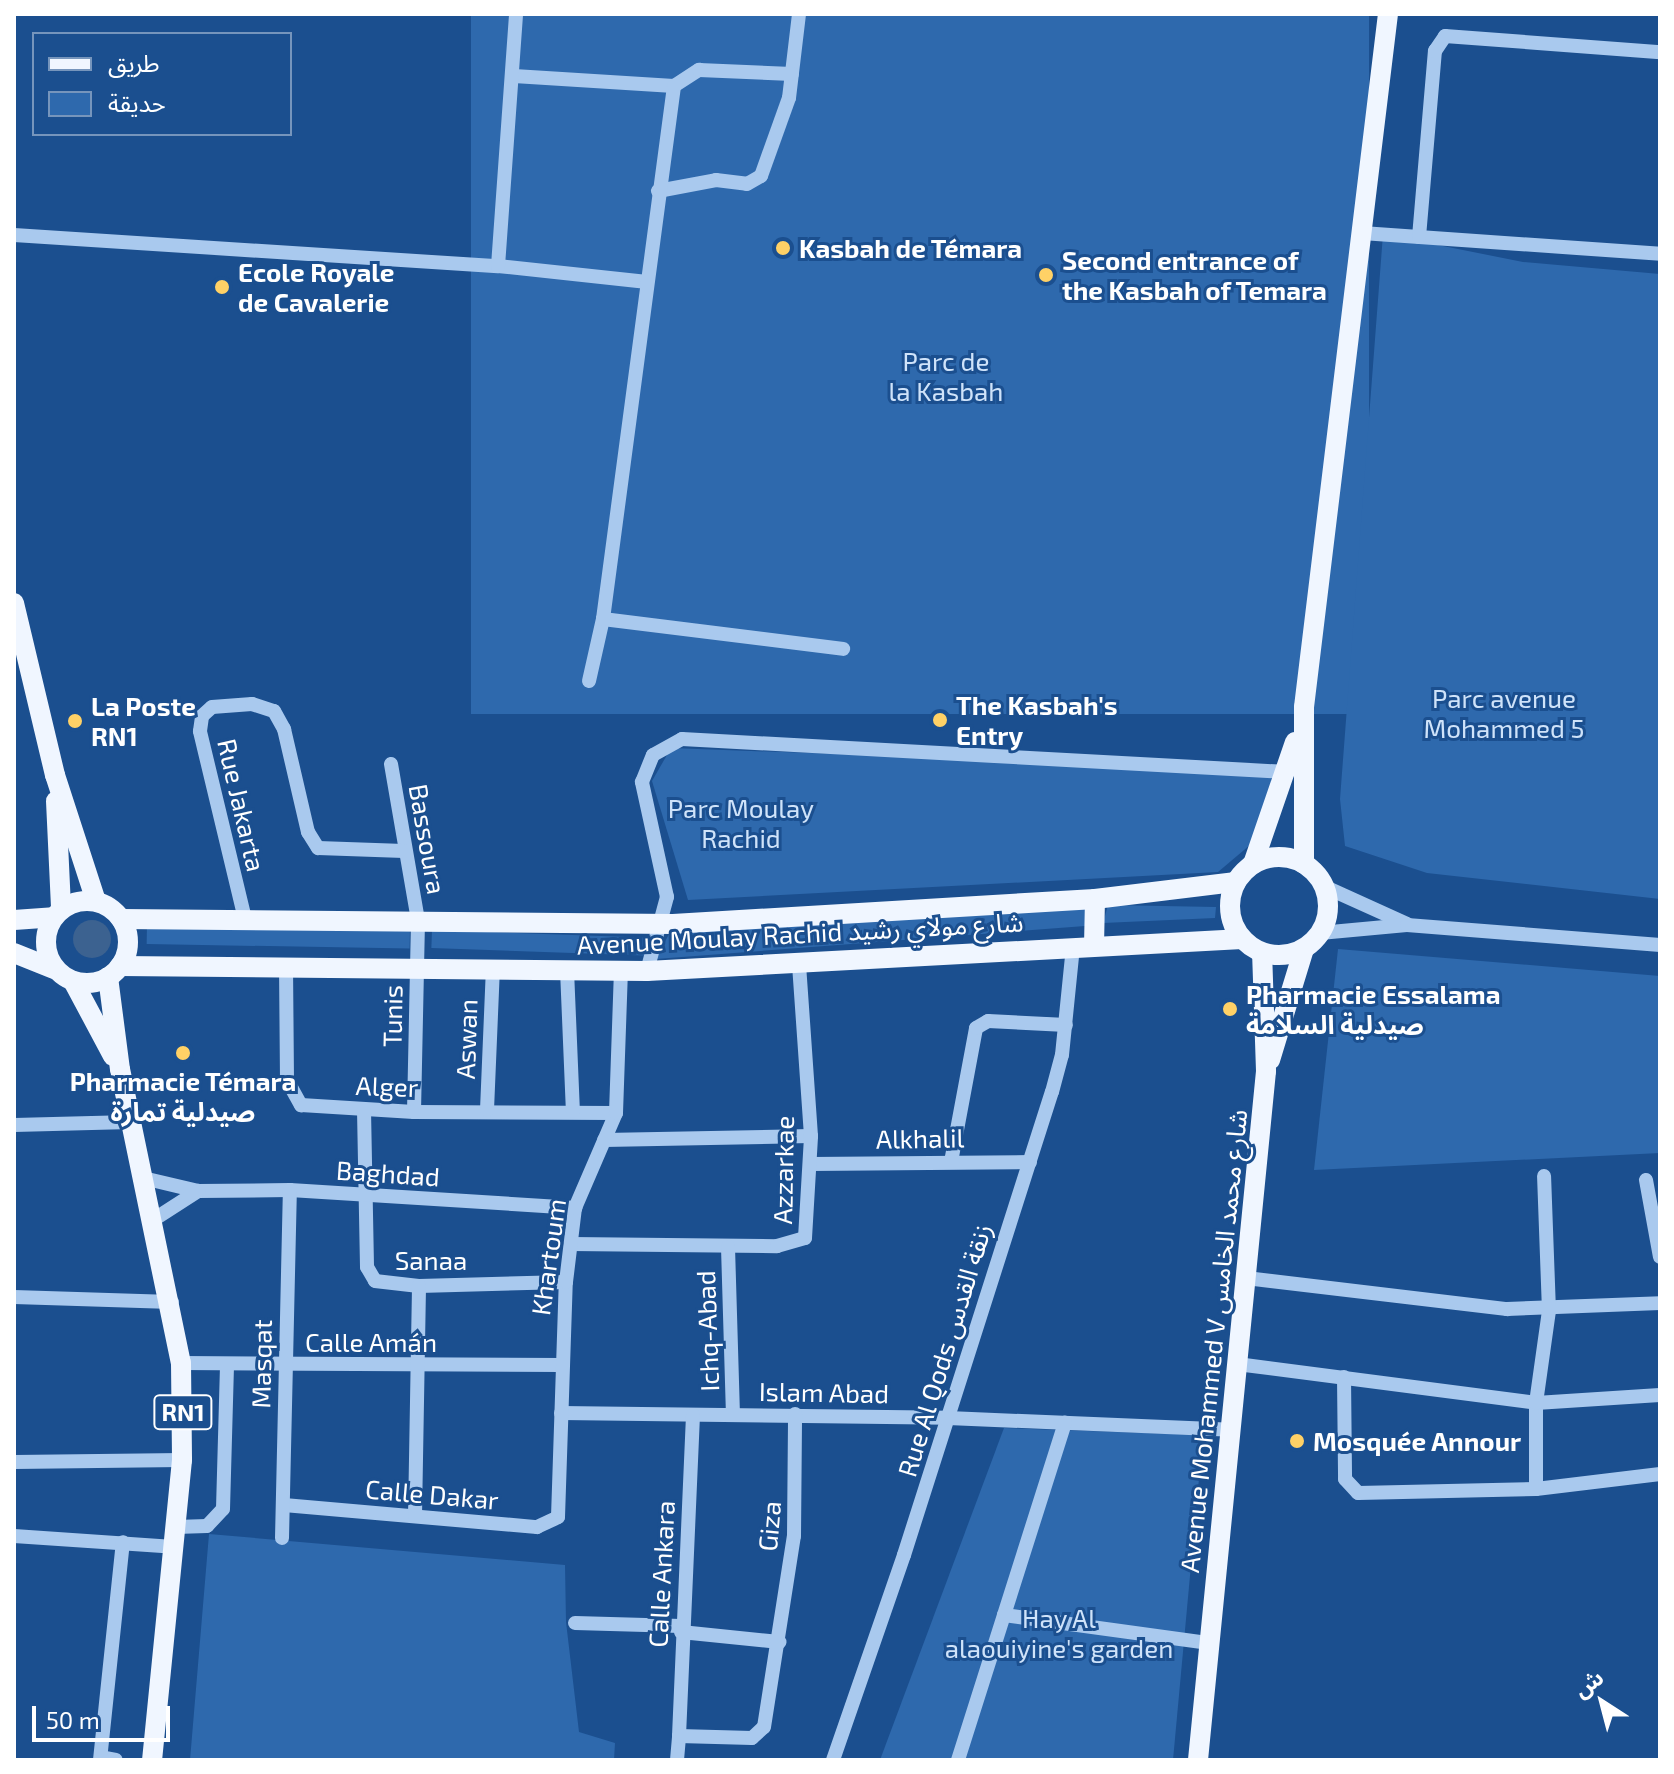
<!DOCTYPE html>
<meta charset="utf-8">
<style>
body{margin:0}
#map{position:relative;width:1674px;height:1774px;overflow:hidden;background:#1b4f8f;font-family:"Exo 2","Noto Sans Arabic",sans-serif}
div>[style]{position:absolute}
.green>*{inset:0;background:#2e69ad;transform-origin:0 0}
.water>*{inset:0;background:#3c6290}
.round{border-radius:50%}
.minor>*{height:14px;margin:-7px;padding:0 7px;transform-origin:7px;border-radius:7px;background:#a9c9ee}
.major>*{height:20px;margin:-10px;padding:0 10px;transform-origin:10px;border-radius:10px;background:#f0f6ff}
.major>.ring{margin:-10px;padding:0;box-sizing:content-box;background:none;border:20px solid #f0f6ff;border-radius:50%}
.dots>*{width:22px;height:22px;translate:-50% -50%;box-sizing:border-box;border:4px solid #1b4f8f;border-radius:50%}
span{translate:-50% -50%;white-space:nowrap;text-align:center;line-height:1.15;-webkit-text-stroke:6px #1b4f8f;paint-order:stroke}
.shield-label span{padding:2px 6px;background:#1b4f8f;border:2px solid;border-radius:6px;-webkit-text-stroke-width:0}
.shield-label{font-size:24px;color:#fff;font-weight:700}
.poi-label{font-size:26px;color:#fff;font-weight:700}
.left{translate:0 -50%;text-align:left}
.park-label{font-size:26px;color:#cfe3fa}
.street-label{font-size:26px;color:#fff}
.frame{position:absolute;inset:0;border:16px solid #fff;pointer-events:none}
.legend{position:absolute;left:32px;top:32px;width:260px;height:104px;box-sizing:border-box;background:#1b4f8f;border:2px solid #7695bc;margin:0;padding:10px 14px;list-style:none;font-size:24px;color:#fff}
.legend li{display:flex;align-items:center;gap:16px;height:40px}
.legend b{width:40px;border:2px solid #7695bc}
.north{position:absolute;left:1562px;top:1662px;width:80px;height:80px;-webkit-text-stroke:6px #1b4f8f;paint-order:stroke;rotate:324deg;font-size:22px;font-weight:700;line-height:32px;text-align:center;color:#fff}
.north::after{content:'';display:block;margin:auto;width:28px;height:36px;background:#fff;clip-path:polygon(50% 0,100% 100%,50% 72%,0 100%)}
.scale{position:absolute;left:32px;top:1706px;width:138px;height:36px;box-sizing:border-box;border:4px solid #fff;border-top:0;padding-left:10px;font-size:24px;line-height:28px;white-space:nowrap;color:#fff;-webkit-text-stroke:6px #1b4f8f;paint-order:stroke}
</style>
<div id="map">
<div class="green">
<i style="left:471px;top:14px;width:898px;height:700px"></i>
<i style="clip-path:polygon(1383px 234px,1523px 262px,1660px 274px,1660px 899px,1427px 873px,1345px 846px,1340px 799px)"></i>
<i style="clip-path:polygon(671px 748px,1056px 762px,1278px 778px,1263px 834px,1218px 872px,688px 900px,652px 781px)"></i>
<i style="clip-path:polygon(1108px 905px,1216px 907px,1215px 918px,1103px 923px)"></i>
<i style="clip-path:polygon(1087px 908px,1085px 926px,656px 959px,669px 934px)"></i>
<i style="left:147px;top:924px;width:263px;height:20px;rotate:1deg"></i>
<i style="left:432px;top:930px;width:213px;height:18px;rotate:2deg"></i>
<i style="clip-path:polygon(1338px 949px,1660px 976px,1660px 1153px,1314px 1170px)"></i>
<i style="clip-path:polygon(1004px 1428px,1203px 1435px,1173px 1760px,880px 1760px)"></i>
<i style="clip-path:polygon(209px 1534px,565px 1565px,566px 1622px,579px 1732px,615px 1743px,614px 1760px,190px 1760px)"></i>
</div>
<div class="water">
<i class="round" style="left:73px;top:920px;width:38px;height:38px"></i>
</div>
<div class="minor">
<i style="left:514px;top:76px;width:160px;rotate:3.6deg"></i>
<i style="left:658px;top:191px;width:59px;rotate:-10.7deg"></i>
<i style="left:716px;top:180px;width:31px;rotate:7deg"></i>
<i style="left:747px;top:184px;width:16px;rotate:-30deg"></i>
<i style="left:761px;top:176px;width:83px;rotate:-70.3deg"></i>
<i style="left:789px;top:98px;width:85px;rotate:-83.2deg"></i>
<i style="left:1362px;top:233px;width:299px;rotate:4deg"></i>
<i style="left:14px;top:235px;width:485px;rotate:3.7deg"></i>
<i style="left:498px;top:266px;width:150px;rotate:6.1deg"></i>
<i style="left:1419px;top:237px;width:187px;rotate:-85.1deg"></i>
<i style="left:1435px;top:51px;width:18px;rotate:-56deg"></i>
<i style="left:1445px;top:36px;width:216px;rotate:4.3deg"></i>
<i style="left:498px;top:266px;width:253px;rotate:-85.9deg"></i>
<i style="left:603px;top:619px;width:242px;rotate:7.1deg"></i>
<i style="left:589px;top:681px;width:64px;rotate:-77.3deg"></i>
<i style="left:603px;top:619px;width:538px;rotate:-82.41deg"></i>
<i style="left:674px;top:86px;width:30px;rotate:-33deg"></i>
<i style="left:699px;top:70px;width:93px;rotate:2.5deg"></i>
<i style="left:391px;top:764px;width:159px;rotate:80.2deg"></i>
<i style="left:418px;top:921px;width:191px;rotate:91.2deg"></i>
<i style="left:1323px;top:886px;width:92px;rotate:24.3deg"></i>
<i style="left:245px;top:919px;width:193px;rotate:-103.5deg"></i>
<i style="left:200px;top:731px;width:15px;rotate:-82deg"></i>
<i style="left:202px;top:716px;width:13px;rotate:-42deg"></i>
<i style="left:212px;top:707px;width:40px;rotate:-4.3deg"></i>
<i style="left:252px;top:704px;width:23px;rotate:18deg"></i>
<i style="left:274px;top:711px;width:21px;rotate:61deg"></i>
<i style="left:284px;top:729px;width:106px;rotate:76.9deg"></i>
<i style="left:308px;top:832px;width:19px;rotate:58deg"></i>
<i style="left:318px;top:848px;width:86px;rotate:2deg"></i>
<i style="left:1320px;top:933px;width:87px;rotate:-5.3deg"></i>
<i style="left:1407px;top:925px;width:254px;rotate:4.5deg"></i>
<i style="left:286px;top:965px;width:115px;rotate:89.5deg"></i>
<i style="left:287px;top:1080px;width:29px;rotate:61deg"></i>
<i style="left:301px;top:1105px;width:113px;rotate:3.5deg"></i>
<i style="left:414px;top:1112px;width:202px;rotate:0.3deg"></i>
<i style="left:567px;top:970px;width:141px;rotate:87.6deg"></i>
<i style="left:647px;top:971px;width:77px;rotate:-74.9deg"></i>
<i style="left:667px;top:897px;width:118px;rotate:-102.3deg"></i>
<i style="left:642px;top:782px;width:29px;rotate:-68deg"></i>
<i style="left:653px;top:755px;width:33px;rotate:-29deg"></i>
<i style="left:682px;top:739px;width:607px;rotate:3.12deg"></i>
<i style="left:364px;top:1110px;width:157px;rotate:88.9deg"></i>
<i style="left:367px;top:1267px;width:16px;rotate:60deg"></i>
<i style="left:375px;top:1281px;width:44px;rotate:6.5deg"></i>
<i style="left:419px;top:1286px;width:147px;rotate:-1.6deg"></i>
<i style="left:487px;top:1110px;width:141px;rotate:-87.6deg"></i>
<i style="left:14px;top:1125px;width:117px;rotate:-1.5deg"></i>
<i style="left:604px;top:1140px;width:207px;rotate:-1.1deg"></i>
<i style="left:951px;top:1162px;width:136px;rotate:-79.4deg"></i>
<i style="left:976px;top:1028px;width:14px;rotate:-30deg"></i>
<i style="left:988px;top:1021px;width:78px;rotate:2.9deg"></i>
<i style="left:811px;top:1164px;width:219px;rotate:-0.5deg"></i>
<i style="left:143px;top:1178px;width:57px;rotate:13.3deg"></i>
<i style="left:198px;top:1191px;width:92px;rotate:-0.6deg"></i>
<i style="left:290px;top:1190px;width:286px;rotate:3.6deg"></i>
<i style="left:1646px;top:1180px;width:78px;rotate:79.7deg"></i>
<i style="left:153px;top:1220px;width:54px;rotate:-32.8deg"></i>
<i style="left:571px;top:1244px;width:206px;rotate:0.6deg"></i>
<i style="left:777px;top:1246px;width:29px;rotate:-16deg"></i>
<i style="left:805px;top:1238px;width:102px;rotate:-86.6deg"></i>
<i style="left:811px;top:1136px;width:173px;rotate:-94deg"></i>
<i style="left:728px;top:1247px;width:168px;rotate:88.3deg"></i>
<i style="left:1246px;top:1278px;width:263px;rotate:6.8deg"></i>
<i style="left:1507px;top:1309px;width:153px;rotate:-2.2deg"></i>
<i style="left:14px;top:1297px;width:158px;rotate:1.8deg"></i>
<i style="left:181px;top:1363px;width:381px;rotate:0.3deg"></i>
<i style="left:1237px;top:1364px;width:302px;rotate:7.4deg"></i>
<i style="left:1536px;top:1403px;width:124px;rotate:-3.7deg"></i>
<i style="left:1344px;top:1377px;width:102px;rotate:89.4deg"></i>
<i style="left:1345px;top:1479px;width:19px;rotate:47deg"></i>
<i style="left:1358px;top:1493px;width:178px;rotate:-1.3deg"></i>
<i style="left:1536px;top:1489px;width:125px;rotate:-6.9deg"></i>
<i style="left:561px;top:1413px;width:387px;rotate:0.7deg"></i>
<i style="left:948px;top:1418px;width:283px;rotate:2.4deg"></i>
<i style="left:14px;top:1462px;width:168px;rotate:-0.7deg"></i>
<i style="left:1536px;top:1489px;width:86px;rotate:-90deg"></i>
<i style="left:1536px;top:1403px;width:93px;rotate:-82deg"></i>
<i style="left:1549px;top:1311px;width:135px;rotate:-92.1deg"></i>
<i style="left:284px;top:1505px;width:254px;rotate:5deg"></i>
<i style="left:537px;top:1527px;width:23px;rotate:-25deg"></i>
<i style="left:558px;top:1517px;width:235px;rotate:-88.1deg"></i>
<i style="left:566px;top:1282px;width:75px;rotate:-83.1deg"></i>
<i style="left:575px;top:1208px;width:103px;rotate:-66.7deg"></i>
<i style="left:616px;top:1113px;width:142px;rotate:-88deg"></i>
<i style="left:415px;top:1516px;width:230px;rotate:-89deg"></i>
<i style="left:176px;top:1527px;width:31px;rotate:-2deg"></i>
<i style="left:207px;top:1526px;width:23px;rotate:-47deg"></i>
<i style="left:223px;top:1509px;width:145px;rotate:-88.4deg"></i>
<i style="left:14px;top:1536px;width:160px;rotate:3.9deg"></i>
<i style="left:282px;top:1538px;width:348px;rotate:-88.7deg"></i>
<i style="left:1004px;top:1615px;width:207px;rotate:7.8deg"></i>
<i style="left:575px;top:1623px;width:106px;rotate:1.6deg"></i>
<i style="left:681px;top:1632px;width:99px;rotate:5.8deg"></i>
<i style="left:679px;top:1736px;width:321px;rotate:-87.5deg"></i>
<i style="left:101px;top:1757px;width:15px;rotate:11deg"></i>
<i style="left:100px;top:1760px;width:219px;rotate:-84deg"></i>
<i style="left:677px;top:1760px;width:24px;rotate:-85deg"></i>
<i style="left:679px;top:1736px;width:73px;rotate:1.6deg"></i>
<i style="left:752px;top:1738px;width:16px;rotate:-43deg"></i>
<i style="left:764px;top:1727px;width:193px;rotate:-81.1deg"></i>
<i style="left:794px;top:1536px;width:122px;rotate:-89.5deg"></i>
<i style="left:833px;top:1760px;width:217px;rotate:-70.9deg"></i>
<i style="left:904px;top:1555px;width:486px;rotate:-72.3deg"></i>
<i style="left:1052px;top:1092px;width:38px;rotate:-75deg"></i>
<i style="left:1062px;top:1055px;width:109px;rotate:-84.2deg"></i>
<i style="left:958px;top:1760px;width:354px;rotate:-72.4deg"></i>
</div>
<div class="major">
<i style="left:14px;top:603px;width:177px;rotate:76.6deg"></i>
<i style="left:55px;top:775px;width:133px;rotate:72deg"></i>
<i style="left:56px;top:801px;width:108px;rotate:87.3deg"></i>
<i class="ring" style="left:1230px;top:857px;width:78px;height:78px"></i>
<i style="left:1253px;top:864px;width:129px;rotate:-71deg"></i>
<i style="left:1304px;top:864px;width:157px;rotate:-90deg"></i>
<i style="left:1304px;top:707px;width:698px;rotate:-83.09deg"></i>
<i class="ring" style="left:46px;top:901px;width:62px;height:62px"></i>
<i style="left:121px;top:919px;width:552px;rotate:0.52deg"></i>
<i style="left:673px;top:924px;width:423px;rotate:-3.4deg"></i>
<i style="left:1095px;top:899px;width:142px;rotate:-6.9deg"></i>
<i style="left:14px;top:920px;width:39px;rotate:-4deg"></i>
<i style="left:1094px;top:946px;width:47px;rotate:-88.8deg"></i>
<i style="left:14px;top:953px;width:43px;rotate:21.8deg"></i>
<i style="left:120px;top:966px;width:527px;rotate:0.54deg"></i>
<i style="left:647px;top:971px;width:596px;rotate:-3.08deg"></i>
<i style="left:108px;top:977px;width:93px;rotate:82.6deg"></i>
<i style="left:120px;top:1069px;width:300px;rotate:78.3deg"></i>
<i style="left:181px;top:1363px;width:97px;rotate:89.4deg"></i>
<i style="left:182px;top:1460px;width:301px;rotate:95.7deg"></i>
<i style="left:73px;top:981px;width:85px;rotate:61.9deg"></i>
<i style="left:1270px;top:1060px;width:116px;rotate:-73deg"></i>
<i style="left:1198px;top:1760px;width:692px;rotate:-84.36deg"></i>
<i style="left:1266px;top:1071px;width:118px;rotate:-91.9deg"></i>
</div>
<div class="dots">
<i style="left:783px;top:248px;background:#ffd166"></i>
<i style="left:1046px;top:275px;background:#ffd166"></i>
<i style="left:222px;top:287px;background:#ffd166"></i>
<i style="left:940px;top:720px;background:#ffd166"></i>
<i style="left:75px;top:721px;background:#ffd166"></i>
<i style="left:1230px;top:1009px;background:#ffd166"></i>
<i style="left:183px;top:1053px;background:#ffd166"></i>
<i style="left:1297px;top:1441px;background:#ffd166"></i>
</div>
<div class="shield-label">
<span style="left:183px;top:1412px">RN1</span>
</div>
<div class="poi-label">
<span class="left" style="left:799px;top:248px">Kasbah de Témara</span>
<span class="left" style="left:1062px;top:275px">Second entrance of<br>the Kasbah of Temara</span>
<span class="left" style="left:238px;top:287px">Ecole Royale<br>de Cavalerie</span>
<span class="left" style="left:956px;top:720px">The Kasbah's<br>Entry</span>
<span class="left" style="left:91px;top:721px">La Poste<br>RN1</span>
<span class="left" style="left:1246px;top:1009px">Pharmacie Essalama<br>صيدلية السلامة</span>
<span style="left:183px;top:1096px">Pharmacie Témara<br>صيدلية تمارة</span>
<span class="left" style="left:1313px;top:1441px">Mosquée Annour</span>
</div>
<div class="park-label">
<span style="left:946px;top:376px">Parc de<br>la Kasbah</span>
<span style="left:1504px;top:713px">Parc avenue<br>Mohammed 5</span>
<span style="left:741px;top:823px">Parc Moulay<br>Rachid</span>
<span style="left:1059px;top:1633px">Hay Al<br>alaouiyine's garden</span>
</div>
<div class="street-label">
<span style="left:242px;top:805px;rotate:77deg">Rue Jakarta</span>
<span style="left:428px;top:839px;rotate:80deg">Bassoura</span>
<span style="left:800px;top:933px;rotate:-3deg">Avenue Moulay Rachid شارع مولاي رشيد</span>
<span style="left:392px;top:1016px;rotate:-89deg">Tunis</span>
<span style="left:466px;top:1039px;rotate:-88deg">Aswan</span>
<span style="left:387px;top:1086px;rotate:2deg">Alger</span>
<span style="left:920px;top:1138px;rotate:-1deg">Alkhalil</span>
<span style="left:783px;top:1170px;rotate:-89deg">Azzarkae</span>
<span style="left:388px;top:1173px;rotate:4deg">Baghdad</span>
<span style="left:548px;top:1257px;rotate:-82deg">Khartoum</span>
<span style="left:431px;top:1260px">Sanaa</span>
<span style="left:707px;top:1331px;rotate:-92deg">Ichq-Abad</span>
<span style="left:1213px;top:1341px;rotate:-84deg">Avenue Mohammed V شارع محمد الخامس</span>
<span style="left:371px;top:1342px">Calle Amán</span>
<span style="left:944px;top:1350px;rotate:-73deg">Rue Al Qods زنقة القدس</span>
<span style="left:261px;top:1364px;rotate:-89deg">Masqat</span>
<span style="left:824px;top:1392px;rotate:1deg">Islam Abad</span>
<span style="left:432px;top:1494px;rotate:5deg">Calle Dakar</span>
<span style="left:769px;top:1526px;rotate:-85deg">Giza</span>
<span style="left:661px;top:1574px;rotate:-87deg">Calle Ankara</span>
</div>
<div class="frame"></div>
<ul class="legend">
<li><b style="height:10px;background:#f0f6ff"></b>طريق</li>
<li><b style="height:22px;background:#2e69ad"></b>حديقة</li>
</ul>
<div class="north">ش</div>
<div class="scale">50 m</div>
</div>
